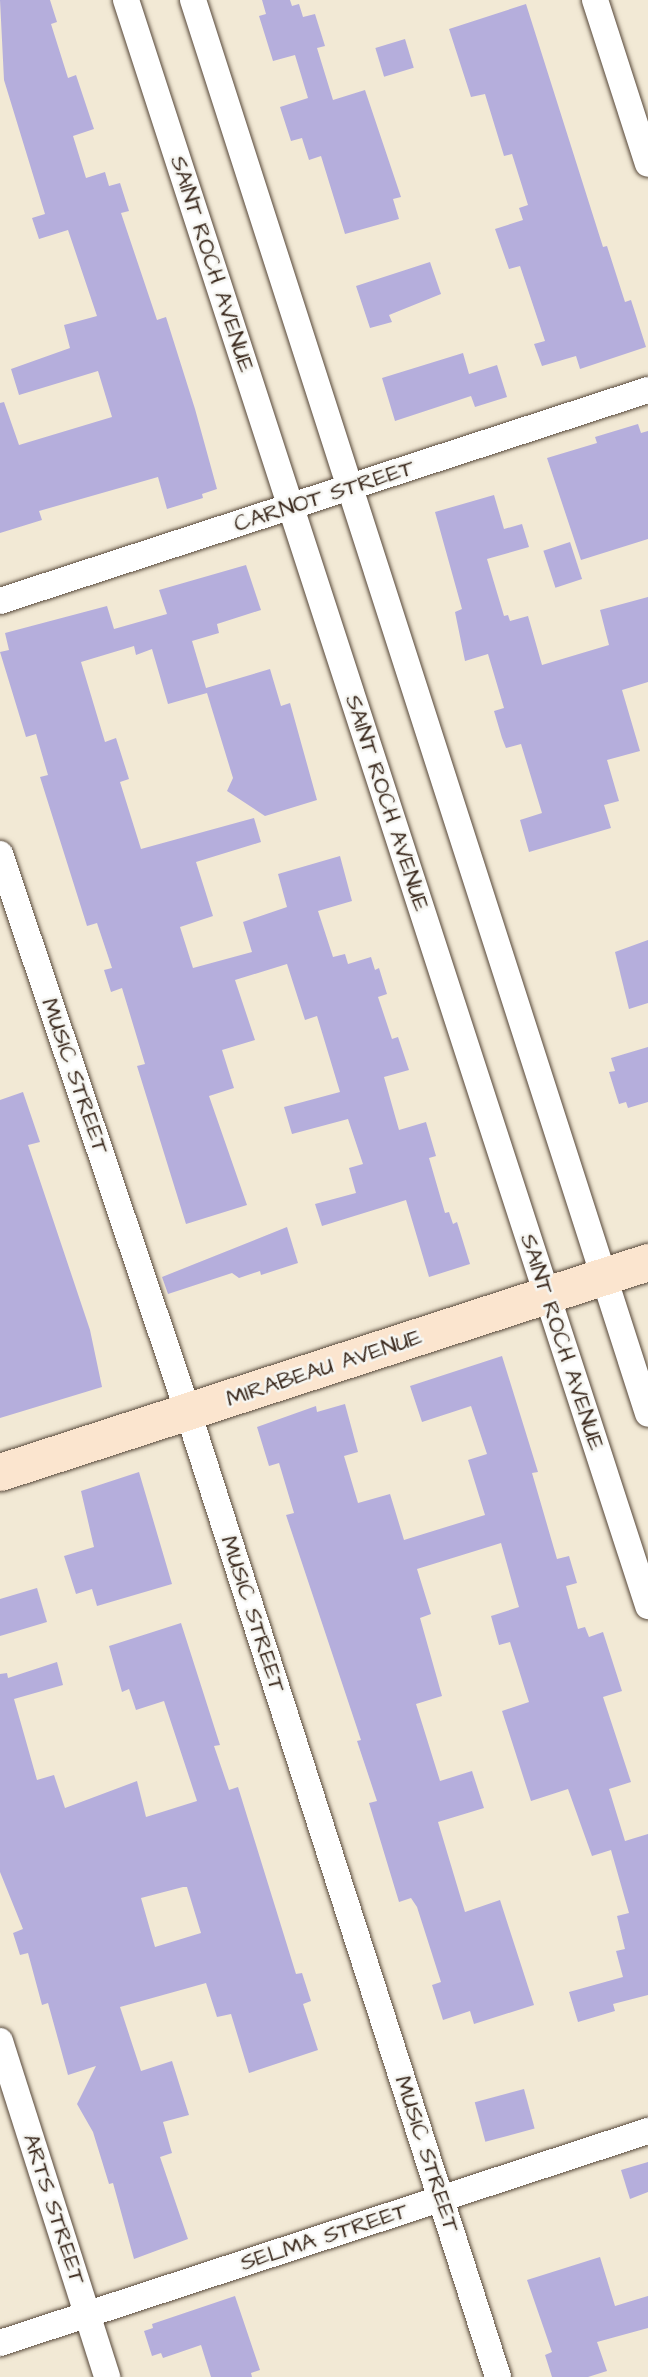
<!DOCTYPE html>
<style>
body{margin:0}
#map{position:relative;width:648px;height:2377px;overflow:hidden;background:#f2e9d5;font-family:"Architects Daughter",sans-serif}
div>[style]{position:absolute}
.building>*{inset:0;background:#b5aedc;transform-origin:0 0}
.roads{filter:drop-shadow(0 0 2px #564739) drop-shadow(0 0 2px #564739)}
.street>*{height:26px;margin:-13px;padding:0 13px;transform-origin:13px;border-radius:13px;background:#fff}
.secondary>*{height:37px;margin:-18.5px;padding:0 18.5px;transform-origin:18.5px;border-radius:18.5px;background:#fbe5cf}
span{translate:-50% -50%;white-space:nowrap;text-align:center;line-height:1.15;-webkit-text-stroke:5px #f6f6f2;paint-order:stroke}
.street-label{font-size:23px;color:#3b2a1e}
</style>
<div id="map">
<div class="building">
<i style="clip-path:polygon(0 0,50px 0,57px 22px,51px 24px,68px 78px,76px 75px,94px 129px,73px 136px,86px 178px,105px 172px,109px 186px,120px 183px,129px 211px,121px 213px,157px 320px,166px 317px,195px 409px,217px 489px,202px 494px,203px 498px,167px 509px,158px 477px,39px 511px,42px 520px,0 533px,0 403px,4px 402px,19px 445px,112px 417px,98px 371px,19px 395px,11px 369px,70px 348px,64px 325px,97px 316px,68px 230px,39px 239px,32px 218px,45px 214px,4px 80px)"></i>
<i style="clip-path:polygon(262px 0,290px 0,292px 6px,299px 4px,303px 17px,315px 14px,325px 46px,317px 48px,333px 100px,365px 90px,401px 197px,393px 199px,399px 219px,345px 234px,321px 156px,309px 160px,302px 138px,291px 141px,280px 107px,308px 98px,295px 55px,273px 61px,259px 16px,266px 14px)"></i>
<i style="clip-path:polygon(526px 4px,603px 247px,607px 246px,625px 302px,631px 300px,646px 347px,580px 369px,576px 356px,542px 366px,534px 344px,545px 341px,520px 266px,509px 269px,495px 229px,523px 220px,519px 208px,528px 205px,512px 154px,504px 156px,485px 94px,471px 97px,449px 29px)"></i>
<i style="left:405px;top:39px;width:30px;height:31px;rotate:73deg"></i>
<i style="clip-path:polygon(430px 262px,441px 294px,389px 315px,392px 322px,370px 328px,356px 286px)"></i>
<i style="clip-path:polygon(463px 353px,469px 374px,497px 365px,507px 397px,475px 407px,471px 396px,395px 421px,382px 378px)"></i>
<i style="clip-path:polygon(638px 424px,641px 433px,648px 431px,648px 539px,581px 560px,547px 458px,597px 443px,595px 437px)"></i>
<i style="clip-path:polygon(494px 495px,504px 529px,522px 524px,529px 547px,487px 559px,504px 616px,508px 615px,510px 621px,528px 616px,542px 665px,609px 645px,600px 610px,648px 597px,648px 682px,622px 690px,640px 751px,607px 760px,619px 801px,604px 805px,611px 828px,529px 852px,520px 820px,542px 813px,521px 744px,506px 748px,502px 738px,494px 711px,504px 708px,488px 654px,465px 661px,455px 612px,462px 609px,435px 512px)"></i>
<i style="left:570px;top:542px;width:39px;height:28px;rotate:72deg"></i>
<i style="clip-path:polygon(246px 565px,261px 610px,217px 624px,219px 633px,192px 641px,206px 688px,270px 669px,281px 706px,290px 703px,317px 800px,265px 816px,227px 791px,233px 778px,207px 693px,168px 704px,152px 649px,136px 655px,134px 646px,81px 662px,105px 742px,116px 738px,129px 779px,120px 782px,141px 849px,254px 818px,261px 842px,196px 862px,213px 916px,180px 927px,193px 968px,252px 952px,243px 922px,287px 907px,278px 874px,340px 856px,352px 901px,318px 911px,333px 957px,345px 954px,348px 964px,371px 957px,375px 970px,379px 968px,387px 994px,378px 997px,392px 1039px,398px 1037px,409px 1070px,384px 1077px,399px 1130px,426px 1122px,436px 1156px,429px 1158px,445px 1213px,449px 1212px,453px 1224px,457px 1222px,470px 1264px,429px 1277px,406px 1200px,322px 1226px,315px 1204px,356px 1193px,349px 1168px,363px 1164px,348px 1119px,292px 1134px,284px 1107px,340px 1092px,317px 1016px,305px 1020px,287px 964px,235px 980px,255px 1040px,222px 1050px,234px 1088px,209px 1096px,247px 1205px,186px 1224px,137px 1066px,145px 1064px,122px 988px,111px 992px,104px 970px,112px 968px,97px 923px,87px 926px,40px 777px,48px 775px,36px 734px,26px 737px,0 652px,9px 650px,5px 633px,107px 606px,114px 629px,167px 614px,159px 590px)"></i>
<i style="clip-path:polygon(648px 940px,648px 1003px,629px 1009px,615px 952px)"></i>
<i style="clip-path:polygon(648px 1047px,648px 1102px,628px 1108px,626px 1102px,619px 1104px,609px 1072px,615px 1071px,611px 1058px)"></i>
<i style="clip-path:polygon(23px 1092px,40px 1142px,28px 1145px,90px 1330px,102px 1387px,0 1418px,0 1100px)"></i>
<i style="clip-path:polygon(287px 1227px,298px 1263px,261px 1275px,260px 1271px,239px 1278px,232px 1273px,168px 1294px,162px 1277px)"></i>
<i style="clip-path:polygon(502px 1356px,538px 1472px,532px 1473px,557px 1559px,569px 1556px,577px 1583px,566px 1586px,578px 1629px,585px 1627px,589px 1637px,603px 1632px,622px 1691px,603px 1697px,631px 1782px,609px 1789px,625px 1841px,648px 1834px,648px 1995px,613px 2004px,615px 2011px,578px 2022px,569px 1992px,623px 1977px,616px 1951px,625px 1949px,617px 1916px,629px 1913px,611px 1850px,592px 1856px,568px 1789px,531px 1801px,502px 1711px,529px 1702px,510px 1642px,499px 1645px,491px 1616px,519px 1607px,501px 1543px,417px 1569px,431px 1614px,420px 1618px,442px 1696px,416px 1704px,440px 1781px,472px 1771px,484px 1808px,438px 1822px,465px 1912px,500px 1900px,534px 2005px,474px 2024px,470px 2011px,443px 2020px,432px 1985px,441px 1982px,417px 1907px,411px 1898px,399px 1902px,369px 1803px,377px 1801px,357px 1741px,361px 1740px,286px 1515px,294px 1513px,279px 1463px,269px 1466px,257px 1427px,316px 1406px,317px 1412px,345px 1404px,358px 1452px,344px 1456px,358px 1503px,390px 1494px,404px 1540px,485px 1515px,468px 1460px,487px 1454px,471px 1406px,422px 1422px,410px 1386px)"></i>
<i style="clip-path:polygon(139px 1472px,172px 1584px,97px 1606px,92px 1589px,76px 1594px,64px 1556px,94px 1547px,81px 1491px)"></i>
<i style="clip-path:polygon(37px 1588px,47px 1622px,0 1636px,0 1599px)"></i>
<i style="clip-path:polygon(evenodd,181px 1623px,220px 1745px,214px 1746px,229px 1790px,238px 1787px,296px 1974px,302px 1973px,311px 2001px,303px 2004px,318px 2050px,249px 2073px,231px 2014px,217px 2017px,206px 1983px,120px 2007px,141px 2071px,172px 2061px,189px 2115px,163px 2122px,172px 2153px,160px 2157px,188px 2239px,134px 2259px,113px 2183px,109px 2184px,93px 2132px,77px 2104px,96px 2066px,68px 2075px,48px 2003px,42px 2005px,28px 1953px,20px 1955px,13px 1933px,23px 1929px,0 1872px,0 1674px,7px 1673px,8px 1678px,57px 1662px,63px 1685px,14px 1699px,37px 1780px,54px 1775px,65px 1808px,137px 1781px,146px 1817px,197px 1801px,164px 1701px,136px 1710px,129px 1689px,122px 1692px,109px 1646px,181px 1623px,183px 1887px,187px 1887px,201px 1933px,155px 1947px,141px 1898px,183px 1887px)"></i>
<i style="left:524px;top:2089px;width:41px;height:51px;rotate:75deg"></i>
<i style="clip-path:polygon(648px 2162px,648px 2192px,630px 2199px,621px 2170px)"></i>
<i style="clip-path:polygon(600px 2257px,615px 2306px,648px 2296px,648px 2328px,597px 2342px,607px 2371px,588px 2377px,552px 2377px,545px 2355px,552px 2352px,527px 2280px)"></i>
<i style="clip-path:polygon(235px 2296px,260px 2370px,251px 2373px,252px 2377px,211px 2377px,201px 2345px,163px 2358px,161px 2353px,152px 2356px,144px 2331px,153px 2328px,152px 2324px)"></i>
</div>
<div class="roads">
<div class="street">
<i style="left:126px;top:0;width:1689px;rotate:71.99deg"></i>
<i style="left:193px;top:0;width:1485px;rotate:72.16deg"></i>
<i style="left:595px;top:0;width:172px;rotate:72.1deg"></i>
<i style="left:0;top:601px;width:681px;rotate:-18.04deg"></i>
<i style="left:0;top:854px;width:589px;rotate:71.38deg"></i>
<i style="left:188px;top:1412px;width:1014px;rotate:72.19deg"></i>
<i style="left:0;top:2041px;width:353px;rotate:72.3deg"></i>
<i style="left:0;top:2343px;width:682px;rotate:-18.12deg"></i>
</div>
<div class="secondary">
<i style="left:0;top:1472px;width:681px;rotate:-17.96deg"></i>
</div>
</div>
<div class="street-label">
<span style="left:212px;top:264px;rotate:72deg">SAINT ROCH AVENUE</span>
<span style="left:324px;top:496px;rotate:-18deg">CARNOT STREET</span>
<span style="left:387px;top:803px;rotate:72deg">SAINT ROCH AVENUE</span>
<span style="left:75px;top:1076px;rotate:71deg">MUSIC STREET</span>
<span style="left:562px;top:1342px;rotate:72deg">SAINT ROCH AVENUE</span>
<span style="left:324px;top:1368px;rotate:-18deg">MIRABEAU AVENUE</span>
<span style="left:253px;top:1614px;rotate:72deg">MUSIC STREET</span>
<span style="left:427px;top:2154px;rotate:72deg">MUSIC STREET</span>
<span style="left:54px;top:2209px;rotate:72deg">ARTS STREET</span>
<span style="left:324px;top:2237px;rotate:-18deg">SELMA STREET</span>
</div>
</div>
